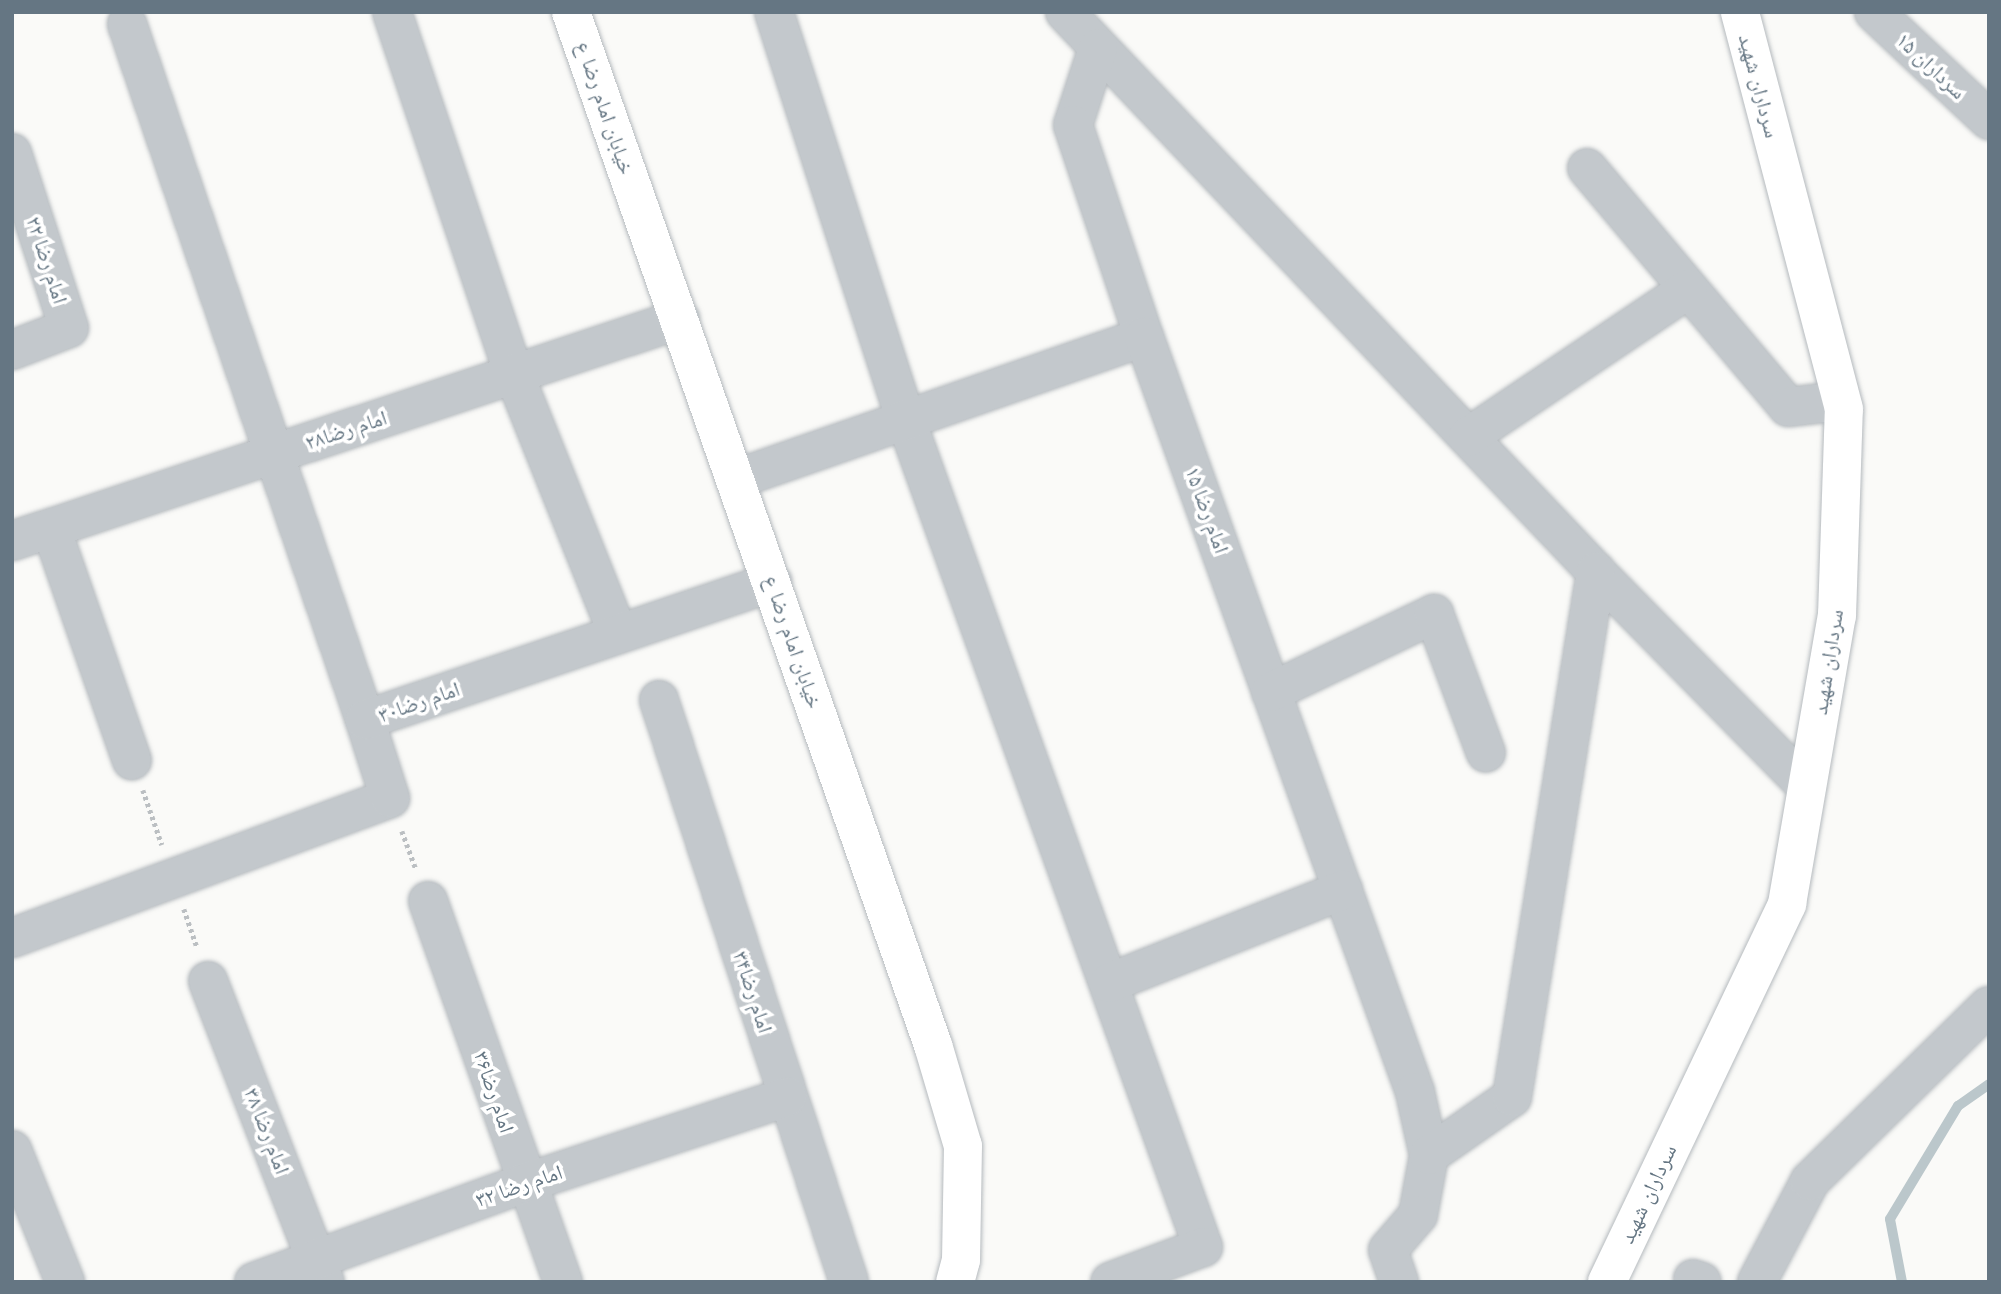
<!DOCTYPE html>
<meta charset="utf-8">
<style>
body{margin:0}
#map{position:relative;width:2001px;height:1294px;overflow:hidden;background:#fafaf8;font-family:"PT Sans","Noto Naskh Arabic",sans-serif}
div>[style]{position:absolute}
.stream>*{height:10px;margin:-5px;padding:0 5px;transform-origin:5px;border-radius:5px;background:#bbc7cb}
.path>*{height:4.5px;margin-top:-2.25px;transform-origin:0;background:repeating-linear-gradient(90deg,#bbbfc2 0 3.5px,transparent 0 7px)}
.roads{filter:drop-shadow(0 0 2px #b5babe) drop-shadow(0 0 2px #b5babe)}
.minor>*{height:38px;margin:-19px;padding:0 19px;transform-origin:19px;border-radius:19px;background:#c3c8cc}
.major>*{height:38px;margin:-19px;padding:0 19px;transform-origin:19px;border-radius:19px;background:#fff}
span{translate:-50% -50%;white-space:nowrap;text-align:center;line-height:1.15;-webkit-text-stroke:7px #fff;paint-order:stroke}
.street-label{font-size:21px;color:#657683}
.frame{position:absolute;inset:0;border:14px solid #657683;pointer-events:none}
</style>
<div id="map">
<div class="stream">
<i style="left:1902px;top:1282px;width:64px;rotate:-100.8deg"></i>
<i style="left:1890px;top:1219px;width:132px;rotate:-59deg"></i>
<i style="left:1958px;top:1106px;width:38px;rotate:-35deg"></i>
</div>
<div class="path">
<i style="left:143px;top:790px;width:58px;rotate:70.9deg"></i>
<i style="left:402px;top:831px;width:40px;rotate:69.8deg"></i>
<i style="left:184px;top:909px;width:40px;rotate:71.1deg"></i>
</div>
<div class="roads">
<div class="minor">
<i style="left:392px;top:12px;width:382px;rotate:71.4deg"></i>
<i style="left:514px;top:374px;width:280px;rotate:68.2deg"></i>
<i style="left:774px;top:12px;width:429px;rotate:72.1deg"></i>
<i style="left:906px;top:420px;width:879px;rotate:70.25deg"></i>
<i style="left:1203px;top:1247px;width:99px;rotate:159.4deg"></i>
<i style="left:1065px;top:12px;width:772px;rotate:46.52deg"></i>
<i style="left:1596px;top:572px;width:301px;rotate:45.5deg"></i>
<i style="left:1874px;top:12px;width:158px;rotate:43.2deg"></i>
<i style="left:127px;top:24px;width:736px;rotate:71.12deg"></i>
<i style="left:1098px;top:48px;width:81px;rotate:108deg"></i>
<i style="left:1073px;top:125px;width:224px;rotate:71.5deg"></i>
<i style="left:12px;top:153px;width:184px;rotate:72deg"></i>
<i style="left:69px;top:328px;width:61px;rotate:158.9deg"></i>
<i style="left:1587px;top:168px;width:312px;rotate:49.9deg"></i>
<i style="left:1788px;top:407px;width:53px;rotate:-6.5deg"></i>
<i style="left:1468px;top:437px;width:265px;rotate:-33.9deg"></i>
<i style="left:736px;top:479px;width:432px;rotate:-19.2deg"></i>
<i style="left:1144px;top:337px;width:802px;rotate:70.25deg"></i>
<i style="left:1415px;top:1092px;width:65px;rotate:77.5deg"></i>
<i style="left:1429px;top:1155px;width:61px;rotate:100.4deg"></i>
<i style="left:1418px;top:1215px;width:46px;rotate:130.6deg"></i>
<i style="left:1388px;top:1250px;width:34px;rotate:71deg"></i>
<i style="left:51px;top:528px;width:246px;rotate:70.8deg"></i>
<i style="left:12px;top:541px;width:704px;rotate:-18.38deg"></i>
<i style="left:1271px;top:692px;width:181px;rotate:-25.6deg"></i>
<i style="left:1434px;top:614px;width:148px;rotate:69.5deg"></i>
<i style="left:659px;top:700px;width:612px;rotate:71.92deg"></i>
<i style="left:428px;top:901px;width:404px;rotate:70.5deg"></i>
<i style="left:12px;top:938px;width:403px;rotate:-20.3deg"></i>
<i style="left:390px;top:798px;width:82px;rotate:-107.8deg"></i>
<i style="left:365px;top:720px;width:430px;rotate:-18.7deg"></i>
<i style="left:208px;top:981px;width:323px;rotate:68.8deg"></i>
<i style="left:1109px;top:983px;width:252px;rotate:-21.7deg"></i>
<i style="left:12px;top:1150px;width:142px;rotate:68.1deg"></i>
<i style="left:1429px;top:1155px;width:101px;rotate:-34.9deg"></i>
<i style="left:1512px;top:1097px;width:532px;rotate:-80.91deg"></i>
<i style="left:1693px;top:1279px;width:9px;rotate:18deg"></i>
<i style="left:254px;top:1282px;width:289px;rotate:-20.1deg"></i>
<i style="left:525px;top:1183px;width:276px;rotate:-18.2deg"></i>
<i style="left:1757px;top:1282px;width:114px;rotate:-62.3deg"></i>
<i style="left:1810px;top:1181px;width:250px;rotate:-44.4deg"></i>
</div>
<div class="major">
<i style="left:571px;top:12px;width:1095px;rotate:70.69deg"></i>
<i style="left:933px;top:1045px;width:105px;rotate:73.5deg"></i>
<i style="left:963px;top:1146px;width:114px;rotate:91deg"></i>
<i style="left:961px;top:1260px;width:23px;rotate:105deg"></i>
<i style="left:1607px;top:1282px;width:419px;rotate:-64.5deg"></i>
<i style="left:1787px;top:904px;width:292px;rotate:-80.2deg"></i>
<i style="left:1837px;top:616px;width:207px;rotate:-88.1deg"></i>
<i style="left:1844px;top:409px;width:410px;rotate:-104.7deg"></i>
</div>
</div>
<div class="street-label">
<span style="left:1931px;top:66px;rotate:43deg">سرداران ۱۵</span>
<span style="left:1759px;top:86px;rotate:75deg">سرداران شهید</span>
<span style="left:605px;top:108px;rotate:71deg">خیابان امام رضا ع</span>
<span style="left:47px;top:260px;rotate:72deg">امام رضا ۲۲</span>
<span style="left:346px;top:430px;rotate:-18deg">امام رضا۲۸</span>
<span style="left:1207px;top:510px;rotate:70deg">۱۵ امام رضا</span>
<span style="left:793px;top:642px;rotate:71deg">خیابان امام رضا ع</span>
<span style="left:1828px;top:662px;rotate:-81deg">سرداران شهید</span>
<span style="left:419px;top:702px;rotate:-19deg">امام رضا۳۰</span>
<span style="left:753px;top:992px;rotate:72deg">امام رضا۳۴</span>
<span style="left:494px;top:1092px;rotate:71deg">امام رضا۳۶</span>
<span style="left:267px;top:1131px;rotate:69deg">امام رضا ۳۸</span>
<span style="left:519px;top:1186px;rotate:-19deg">امام رضا ۳۲</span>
<span style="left:1648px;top:1194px;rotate:-65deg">سرداران شهید</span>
</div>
<div class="frame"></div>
</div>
